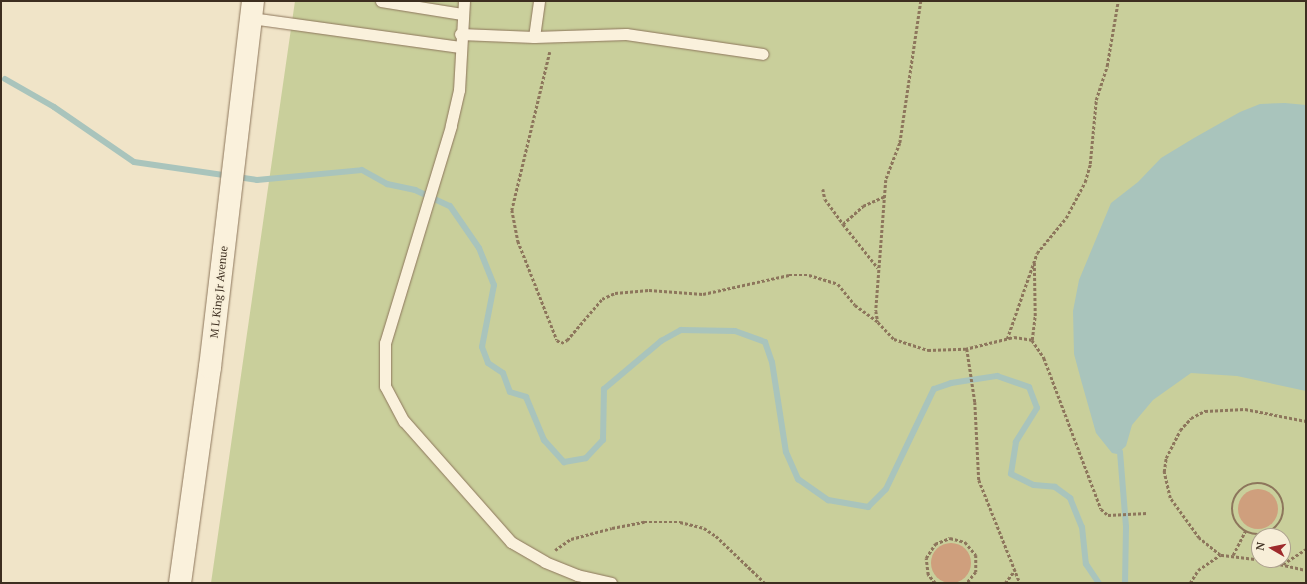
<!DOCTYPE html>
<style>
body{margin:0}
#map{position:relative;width:1307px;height:584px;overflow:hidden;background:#f0e4c8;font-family:"PT Serif",serif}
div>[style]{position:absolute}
.green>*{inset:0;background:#c9cf9b}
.water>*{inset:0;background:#a9c4bc}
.stream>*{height:6px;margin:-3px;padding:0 3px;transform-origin:3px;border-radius:3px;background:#a9c4bc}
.building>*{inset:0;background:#cf9f7d}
.round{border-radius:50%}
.path>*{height:2.5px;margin-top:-1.25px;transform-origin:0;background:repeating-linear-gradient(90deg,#8d765c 0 3px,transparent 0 5px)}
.path>.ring{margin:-1.25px;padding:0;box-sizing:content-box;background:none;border:2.5px solid #8d765c;border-radius:50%}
.roads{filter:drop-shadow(0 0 1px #8d765c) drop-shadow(0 0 1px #8d765c)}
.service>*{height:11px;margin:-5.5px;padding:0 5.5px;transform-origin:5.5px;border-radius:5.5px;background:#faf1dc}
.tertiary>*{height:22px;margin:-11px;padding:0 11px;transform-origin:11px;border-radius:11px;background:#faf1dc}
span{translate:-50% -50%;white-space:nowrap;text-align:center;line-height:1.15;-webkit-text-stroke:3.5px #f7eed8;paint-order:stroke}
.street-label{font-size:11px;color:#3d2e20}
.frame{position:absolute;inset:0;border:2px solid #3d2e20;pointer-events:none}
.north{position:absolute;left:1251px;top:528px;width:40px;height:40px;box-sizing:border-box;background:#f7eed8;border:1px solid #ada18e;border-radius:50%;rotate:279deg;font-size:11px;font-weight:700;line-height:16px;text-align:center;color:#3d2e20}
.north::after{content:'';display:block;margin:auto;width:14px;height:18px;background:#9e2a2b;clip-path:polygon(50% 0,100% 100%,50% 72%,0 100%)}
</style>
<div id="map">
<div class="green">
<i style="clip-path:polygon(evenodd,295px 1px,1306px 1px,1306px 583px,211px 583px,295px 1px,1259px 536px,1283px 536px,1283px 560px,1259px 560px,1259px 536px)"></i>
</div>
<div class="water">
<i style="clip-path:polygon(1285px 103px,1306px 105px,1306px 391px,1237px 376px,1191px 373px,1153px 400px,1132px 425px,1126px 446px,1117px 454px,1112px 453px,1096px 433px,1081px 380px,1074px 354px,1073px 311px,1079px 280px,1111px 203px,1138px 182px,1161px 158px,1194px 138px,1240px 112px,1260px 104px)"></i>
</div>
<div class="stream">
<i style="left:5px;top:79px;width:56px;rotate:29.7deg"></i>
<i style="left:54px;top:107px;width:97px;rotate:34.5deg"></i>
<i style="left:134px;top:162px;width:124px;rotate:8.3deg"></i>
<i style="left:257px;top:180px;width:105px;rotate:-5.4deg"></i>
<i style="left:362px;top:170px;width:29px;rotate:29deg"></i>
<i style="left:387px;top:184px;width:29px;rotate:12deg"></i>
<i style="left:415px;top:190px;width:38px;rotate:25deg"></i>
<i style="left:450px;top:206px;width:51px;rotate:55.4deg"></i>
<i style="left:479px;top:248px;width:40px;rotate:68deg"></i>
<i style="left:494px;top:285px;width:63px;rotate:101deg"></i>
<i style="left:482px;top:347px;width:17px;rotate:69deg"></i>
<i style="left:488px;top:363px;width:18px;rotate:34deg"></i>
<i style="left:503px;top:373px;width:20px;rotate:70deg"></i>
<i style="left:510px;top:392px;width:17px;rotate:17deg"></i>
<i style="left:526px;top:397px;width:47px;rotate:67.3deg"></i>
<i style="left:544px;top:440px;width:30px;rotate:48deg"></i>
<i style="left:564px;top:462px;width:22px;rotate:-10deg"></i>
<i style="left:586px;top:458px;width:25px;rotate:-47deg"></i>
<i style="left:603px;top:440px;width:51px;rotate:-88.9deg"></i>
<i style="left:604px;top:389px;width:75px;rotate:-40.1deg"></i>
<i style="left:661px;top:341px;width:23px;rotate:-29deg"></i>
<i style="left:681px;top:330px;width:54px;rotate:1.1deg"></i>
<i style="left:735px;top:331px;width:32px;rotate:20deg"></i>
<i style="left:765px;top:342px;width:21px;rotate:71deg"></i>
<i style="left:772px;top:362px;width:91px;rotate:81.2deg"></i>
<i style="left:786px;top:452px;width:30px;rotate:66deg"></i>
<i style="left:798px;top:479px;width:37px;rotate:35deg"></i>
<i style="left:828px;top:500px;width:41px;rotate:9.9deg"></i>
<i style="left:868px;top:507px;width:25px;rotate:-45deg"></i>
<i style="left:886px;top:489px;width:111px;rotate:-64.4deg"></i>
<i style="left:934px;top:389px;width:18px;rotate:-19deg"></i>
<i style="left:951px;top:383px;width:47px;rotate:-8.7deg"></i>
<i style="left:997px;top:376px;width:34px;rotate:19deg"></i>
<i style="left:1029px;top:387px;width:22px;rotate:69deg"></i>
<i style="left:1037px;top:408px;width:40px;rotate:122deg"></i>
<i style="left:1016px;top:442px;width:32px;rotate:99deg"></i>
<i style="left:1011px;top:474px;width:25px;rotate:26deg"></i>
<i style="left:1034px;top:485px;width:21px;rotate:5deg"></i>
<i style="left:1055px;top:487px;width:19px;rotate:36deg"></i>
<i style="left:1070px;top:498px;width:31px;rotate:68deg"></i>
<i style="left:1082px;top:527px;width:37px;rotate:84deg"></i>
<i style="left:1086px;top:564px;width:23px;rotate:56deg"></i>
<i style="left:1120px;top:452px;width:75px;rotate:85.4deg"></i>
<i style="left:1126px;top:527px;width:56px;rotate:91deg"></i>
</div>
<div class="building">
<i class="round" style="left:1238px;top:489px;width:40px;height:40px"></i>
<i class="round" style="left:931px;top:543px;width:40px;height:40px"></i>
</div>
<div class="path">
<i style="left:921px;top:1px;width:144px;rotate:98.4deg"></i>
<i style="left:900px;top:143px;width:40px;rotate:111deg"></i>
<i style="left:886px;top:180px;width:131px;rotate:94.4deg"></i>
<i style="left:876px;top:311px;width:11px;rotate:80deg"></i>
<i style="left:878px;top:322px;width:23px;rotate:47deg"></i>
<i style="left:894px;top:339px;width:36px;rotate:18deg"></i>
<i style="left:928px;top:350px;width:37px;rotate:-2deg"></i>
<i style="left:965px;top:349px;width:50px;rotate:-13.8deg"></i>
<i style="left:1014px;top:337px;width:18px;rotate:9deg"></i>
<i style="left:1032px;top:340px;width:22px;rotate:56deg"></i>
<i style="left:1044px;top:358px;width:161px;rotate:69.3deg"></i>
<i style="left:1101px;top:509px;width:9px;rotate:41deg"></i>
<i style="left:1108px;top:515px;width:39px;rotate:-3deg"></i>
<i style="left:550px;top:52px;width:163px;rotate:103.5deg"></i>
<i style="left:512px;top:210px;width:32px;rotate:79deg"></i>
<i style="left:518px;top:241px;width:106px;rotate:68.5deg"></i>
<i style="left:557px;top:340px;width:5px;rotate:37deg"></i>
<i style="left:561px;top:343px;width:7px;rotate:-27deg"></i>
<i style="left:567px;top:340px;width:54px;rotate:-49.5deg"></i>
<i style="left:602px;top:299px;width:14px;rotate:-25deg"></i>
<i style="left:615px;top:293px;width:34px;rotate:-5deg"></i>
<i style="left:649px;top:290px;width:54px;rotate:4.2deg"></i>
<i style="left:703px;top:294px;width:88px;rotate:-12.5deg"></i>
<i style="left:789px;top:275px;width:20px"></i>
<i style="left:809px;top:275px;width:30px;rotate:17deg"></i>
<i style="left:838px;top:284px;width:27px;rotate:51deg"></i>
<i style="left:855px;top:305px;width:29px;rotate:36deg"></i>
<i style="left:823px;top:189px;width:10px;rotate:79deg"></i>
<i style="left:825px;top:199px;width:31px;rotate:54deg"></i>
<i style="left:843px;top:224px;width:27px;rotate:-42deg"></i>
<i style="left:863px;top:206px;width:24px;rotate:-24deg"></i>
<i style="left:843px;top:224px;width:56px;rotate:51.5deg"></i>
<i style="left:1007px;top:339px;width:91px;rotate:-70.8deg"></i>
<i style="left:1037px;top:253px;width:45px;rotate:-50.4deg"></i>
<i style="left:1066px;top:218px;width:41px;rotate:-62.2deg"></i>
<i style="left:1085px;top:182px;width:19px;rotate:-74deg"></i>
<i style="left:1090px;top:164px;width:64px;rotate:-84.6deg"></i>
<i style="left:1096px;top:100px;width:36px;rotate:-72deg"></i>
<i style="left:1107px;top:66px;width:66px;rotate:-80.4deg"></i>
<i style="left:1032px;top:340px;width:24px;rotate:-83deg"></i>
<i style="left:1035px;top:316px;width:55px;rotate:-91deg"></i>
<i style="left:967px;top:349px;width:54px;rotate:81.4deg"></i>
<i style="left:975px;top:402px;width:78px;rotate:87.1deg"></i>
<i style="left:979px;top:480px;width:111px;rotate:68.3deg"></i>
<i class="ring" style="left:1232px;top:483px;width:49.5px;height:49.5px"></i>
<i style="left:555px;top:550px;width:19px;rotate:-35deg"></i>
<i style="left:571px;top:539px;width:42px;rotate:-15deg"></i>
<i style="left:612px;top:528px;width:33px;rotate:-11deg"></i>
<i style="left:644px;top:522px;width:36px"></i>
<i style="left:680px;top:522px;width:25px;rotate:14deg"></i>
<i style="left:704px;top:528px;width:14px;rotate:34deg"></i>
<i style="left:716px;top:536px;width:68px;rotate:43.8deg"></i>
<i style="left:1233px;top:555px;width:27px;rotate:-63deg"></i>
<i style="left:1259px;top:560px;width:39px;rotate:-173deg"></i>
<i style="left:1220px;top:555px;width:27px;rotate:-141deg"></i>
<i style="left:1199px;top:538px;width:49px;rotate:-125.9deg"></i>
<i style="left:1170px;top:498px;width:27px;rotate:-103deg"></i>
<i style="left:1164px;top:472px;width:14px;rotate:-82deg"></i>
<i style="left:1166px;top:458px;width:31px;rotate:-63deg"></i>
<i style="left:1180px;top:430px;width:16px;rotate:-47deg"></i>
<i style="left:1191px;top:418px;width:16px;rotate:-27deg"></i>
<i style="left:1205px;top:411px;width:40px;rotate:-2.9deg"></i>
<i style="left:1245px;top:409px;width:62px;rotate:11.1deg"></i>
<i style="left:1261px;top:560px;width:46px;rotate:12.5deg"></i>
<i style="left:1283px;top:564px;width:27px;rotate:-33deg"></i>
<i style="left:935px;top:583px;width:11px;rotate:-131deg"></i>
<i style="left:928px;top:575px;width:17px;rotate:-97deg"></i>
<i style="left:926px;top:558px;width:17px;rotate:-57deg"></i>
<i style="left:935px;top:544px;width:16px;rotate:-22deg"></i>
<i style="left:950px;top:538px;width:16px;rotate:15deg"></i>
<i style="left:965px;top:542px;width:17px;rotate:50deg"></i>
<i style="left:976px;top:555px;width:17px;rotate:90deg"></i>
<i style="left:976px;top:572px;width:14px;rotate:129deg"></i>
<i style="left:1005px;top:583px;width:16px;rotate:-52deg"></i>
<i style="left:1190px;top:583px;width:15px;rotate:-58deg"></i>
<i style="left:1198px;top:570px;width:27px;rotate:-34deg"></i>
</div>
<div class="roads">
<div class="service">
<i style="left:381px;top:1px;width:82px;rotate:9.1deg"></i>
<i style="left:464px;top:1px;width:89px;rotate:93.2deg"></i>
<i style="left:459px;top:90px;width:37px;rotate:103deg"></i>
<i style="left:451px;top:126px;width:227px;rotate:106.9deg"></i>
<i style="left:385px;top:343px;width:43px;rotate:90deg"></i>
<i style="left:385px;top:386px;width:40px;rotate:62deg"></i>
<i style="left:404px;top:421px;width:162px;rotate:48.5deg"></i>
<i style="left:511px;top:542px;width:39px;rotate:30deg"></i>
<i style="left:545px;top:562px;width:35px;rotate:22deg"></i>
<i style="left:577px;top:575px;width:35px;rotate:13deg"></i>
<i style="left:251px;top:18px;width:211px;rotate:7.9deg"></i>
<i style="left:460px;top:34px;width:74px;rotate:2.3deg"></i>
<i style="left:534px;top:37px;width:36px;rotate:-82deg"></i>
<i style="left:534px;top:37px;width:92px;rotate:-1.9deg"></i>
<i style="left:626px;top:34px;width:138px;rotate:8.3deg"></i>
</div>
<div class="tertiary">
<i style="left:180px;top:583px;width:218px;rotate:-82.1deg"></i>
<i style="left:210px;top:367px;width:369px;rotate:-83.3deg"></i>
</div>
</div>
<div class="street-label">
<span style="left:219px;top:292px;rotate:-84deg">M L King Jr Avenue</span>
</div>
<div class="frame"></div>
<div class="north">N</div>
</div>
